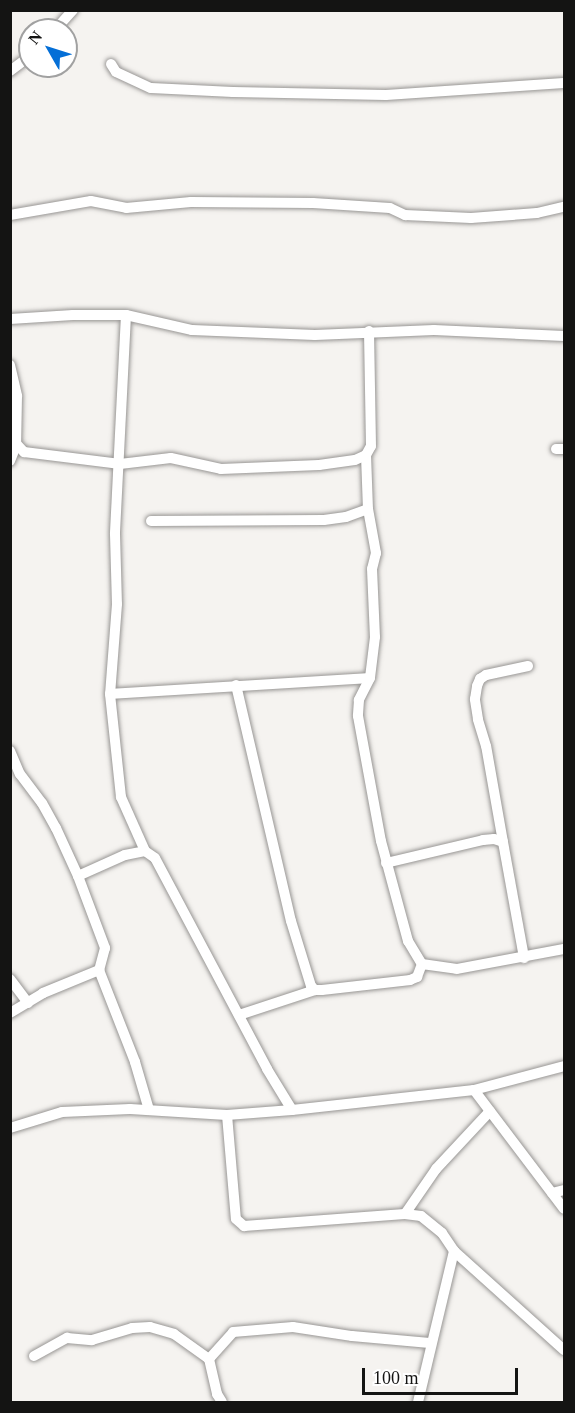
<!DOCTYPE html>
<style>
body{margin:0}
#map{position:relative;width:575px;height:1413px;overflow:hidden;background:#f5f3f0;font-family:Georgia,serif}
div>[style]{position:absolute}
.roads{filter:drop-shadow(0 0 2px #989694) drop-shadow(0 0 2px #989694)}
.street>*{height:10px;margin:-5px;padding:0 5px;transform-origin:5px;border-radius:5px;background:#fff}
span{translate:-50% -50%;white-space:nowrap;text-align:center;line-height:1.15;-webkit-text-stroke:5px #fff;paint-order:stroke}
.frame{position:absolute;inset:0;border:12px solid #141413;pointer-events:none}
.north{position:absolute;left:18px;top:18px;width:60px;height:60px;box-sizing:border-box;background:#fff;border:2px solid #a1a1a1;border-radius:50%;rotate:309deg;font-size:16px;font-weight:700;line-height:24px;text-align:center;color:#141413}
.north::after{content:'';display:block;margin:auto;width:21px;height:27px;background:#046fd7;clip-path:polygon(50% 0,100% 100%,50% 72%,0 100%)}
.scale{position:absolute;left:362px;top:1368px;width:156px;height:27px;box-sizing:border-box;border:3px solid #141413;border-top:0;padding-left:8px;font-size:18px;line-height:21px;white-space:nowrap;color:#141413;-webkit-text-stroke:4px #fff;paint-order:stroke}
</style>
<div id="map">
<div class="roads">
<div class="street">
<i style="left:55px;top:30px;width:27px;rotate:-48deg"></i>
<i style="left:111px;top:64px;width:9px;rotate:58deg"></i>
<i style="left:116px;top:72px;width:38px;rotate:25deg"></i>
<i style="left:151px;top:88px;width:82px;rotate:2.8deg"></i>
<i style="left:233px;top:92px;width:153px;rotate:1.1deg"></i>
<i style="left:386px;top:95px;width:178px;rotate:-3.9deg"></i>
<i style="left:10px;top:71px;width:25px;rotate:-37deg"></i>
<i style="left:10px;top:215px;width:82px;rotate:-9.8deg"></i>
<i style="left:91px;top:201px;width:36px;rotate:11deg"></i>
<i style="left:126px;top:208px;width:65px;rotate:-5.3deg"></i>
<i style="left:191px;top:202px;width:122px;rotate:0.5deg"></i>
<i style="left:313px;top:203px;width:77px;rotate:3.7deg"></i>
<i style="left:390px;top:208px;width:17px;rotate:25deg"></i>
<i style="left:405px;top:215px;width:66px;rotate:2.6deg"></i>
<i style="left:471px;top:218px;width:66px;rotate:-4.3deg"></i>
<i style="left:537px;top:213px;width:28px;rotate:-13deg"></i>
<i style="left:126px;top:315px;width:219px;rotate:92.9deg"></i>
<i style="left:115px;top:534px;width:70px;rotate:88.4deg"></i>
<i style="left:117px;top:604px;width:90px;rotate:94.4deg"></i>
<i style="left:110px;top:694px;width:104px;rotate:83.9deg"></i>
<i style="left:121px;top:797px;width:59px;rotate:66deg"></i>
<i style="left:10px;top:319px;width:63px;rotate:-3.6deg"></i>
<i style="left:73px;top:315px;width:53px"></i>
<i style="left:126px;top:315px;width:68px;rotate:12.8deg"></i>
<i style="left:192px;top:330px;width:123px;rotate:2.3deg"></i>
<i style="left:315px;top:335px;width:119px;rotate:-2.4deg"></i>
<i style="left:434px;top:330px;width:130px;rotate:2.6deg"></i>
<i style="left:10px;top:365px;width:32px;rotate:77deg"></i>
<i style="left:17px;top:396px;width:50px;rotate:91.1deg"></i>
<i style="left:16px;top:446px;width:16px;rotate:112deg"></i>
<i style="left:10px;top:437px;width:21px;rotate:47deg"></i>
<i style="left:24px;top:452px;width:97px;rotate:7.1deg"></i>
<i style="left:120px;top:464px;width:51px;rotate:-6.7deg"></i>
<i style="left:171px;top:458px;width:51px;rotate:12.4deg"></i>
<i style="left:221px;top:469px;width:98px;rotate:-2.3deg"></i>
<i style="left:319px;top:465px;width:36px;rotate:-8deg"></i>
<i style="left:355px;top:460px;width:12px;rotate:-24deg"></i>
<i style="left:366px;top:455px;width:10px;rotate:-61deg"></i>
<i style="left:371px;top:446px;width:115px;rotate:-91deg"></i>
<i style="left:556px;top:449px;width:8px"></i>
<i style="left:366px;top:455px;width:54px;rotate:87.9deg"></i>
<i style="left:368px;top:509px;width:45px;rotate:79.7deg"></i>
<i style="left:376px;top:553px;width:16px;rotate:104deg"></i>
<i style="left:372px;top:569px;width:68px;rotate:87.5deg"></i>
<i style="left:375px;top:637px;width:41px;rotate:97deg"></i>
<i style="left:370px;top:678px;width:25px;rotate:117deg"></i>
<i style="left:359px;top:700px;width:16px;rotate:94deg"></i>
<i style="left:358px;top:716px;width:127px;rotate:79.6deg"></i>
<i style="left:381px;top:841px;width:104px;rotate:74.9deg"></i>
<i style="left:408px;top:941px;width:27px;rotate:59deg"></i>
<i style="left:422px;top:964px;width:35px;rotate:8deg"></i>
<i style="left:457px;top:969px;width:109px;rotate:-10.6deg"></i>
<i style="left:151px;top:521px;width:173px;rotate:-0.3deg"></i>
<i style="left:324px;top:520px;width:22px;rotate:-8deg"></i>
<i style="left:346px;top:517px;width:23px;rotate:-20deg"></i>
<i style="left:236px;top:685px;width:242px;rotate:76.9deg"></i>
<i style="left:291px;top:921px;width:68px;rotate:72.9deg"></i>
<i style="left:311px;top:986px;width:6px;rotate:45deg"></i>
<i style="left:315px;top:990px;width:7px"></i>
<i style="left:322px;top:990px;width:89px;rotate:-6.5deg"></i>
<i style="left:410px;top:980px;width:8px;rotate:-23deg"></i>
<i style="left:417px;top:977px;width:14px;rotate:-69deg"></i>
<i style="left:110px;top:694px;width:260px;rotate:-3.5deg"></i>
<i style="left:10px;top:751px;width:25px;rotate:67deg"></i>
<i style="left:20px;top:774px;width:36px;rotate:53deg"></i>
<i style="left:42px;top:803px;width:29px;rotate:61deg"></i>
<i style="left:56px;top:828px;width:53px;rotate:65.4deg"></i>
<i style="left:78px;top:876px;width:77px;rotate:69.4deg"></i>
<i style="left:105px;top:948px;width:23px;rotate:105deg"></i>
<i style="left:99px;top:970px;width:99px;rotate:68.6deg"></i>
<i style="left:135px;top:1062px;width:50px;rotate:73.7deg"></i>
<i style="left:503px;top:842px;width:97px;rotate:-100deg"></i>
<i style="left:486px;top:746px;width:28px;rotate:-107deg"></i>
<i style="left:478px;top:719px;width:20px;rotate:-99deg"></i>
<i style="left:475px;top:699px;width:13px;rotate:-81deg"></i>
<i style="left:477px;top:686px;width:8px;rotate:-67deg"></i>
<i style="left:480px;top:679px;width:7px;rotate:-34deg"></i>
<i style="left:486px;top:675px;width:43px;rotate:-12.1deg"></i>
<i style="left:386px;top:863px;width:100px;rotate:-13.3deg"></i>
<i style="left:483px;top:840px;width:11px;rotate:-5deg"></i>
<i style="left:494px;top:839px;width:9px;rotate:18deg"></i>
<i style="left:503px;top:842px;width:118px;rotate:79.7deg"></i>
<i style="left:78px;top:876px;width:51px;rotate:-24.1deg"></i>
<i style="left:125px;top:855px;width:20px;rotate:-11deg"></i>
<i style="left:145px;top:851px;width:12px;rotate:35deg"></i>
<i style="left:155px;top:858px;width:239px;rotate:62deg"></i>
<i style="left:267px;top:1069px;width:48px;rotate:58.6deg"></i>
<i style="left:10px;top:979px;width:30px;rotate:53deg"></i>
<i style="left:10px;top:1013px;width:39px;rotate:-31deg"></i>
<i style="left:43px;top:993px;width:61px;rotate:-22.3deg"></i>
<i style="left:239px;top:1015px;width:80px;rotate:-18.2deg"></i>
<i style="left:474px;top:1090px;width:93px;rotate:-14.9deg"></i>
<i style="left:227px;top:1115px;width:104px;rotate:85.1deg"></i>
<i style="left:236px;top:1219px;width:11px;rotate:41deg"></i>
<i style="left:244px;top:1226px;width:161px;rotate:-4.3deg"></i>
<i style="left:405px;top:1214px;width:16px;rotate:7deg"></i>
<i style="left:421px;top:1216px;width:27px;rotate:39deg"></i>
<i style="left:442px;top:1233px;width:22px;rotate:56deg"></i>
<i style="left:454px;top:1251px;width:155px;rotate:103.4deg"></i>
<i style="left:10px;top:1128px;width:54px;rotate:-17.1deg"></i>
<i style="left:62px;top:1112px;width:68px;rotate:-2.5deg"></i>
<i style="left:130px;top:1109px;width:97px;rotate:3.5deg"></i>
<i style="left:227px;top:1115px;width:65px;rotate:-4.4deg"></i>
<i style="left:292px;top:1110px;width:183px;rotate:-6.3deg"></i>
<i style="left:474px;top:1090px;width:149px;rotate:52.9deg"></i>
<i style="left:552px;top:1193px;width:12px;rotate:-14deg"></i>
<i style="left:405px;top:1214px;width:55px;rotate:-55.4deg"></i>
<i style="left:436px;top:1169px;width:79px;rotate:-47deg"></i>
<i style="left:454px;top:1251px;width:148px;rotate:42deg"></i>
<i style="left:34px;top:1356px;width:38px;rotate:-29deg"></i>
<i style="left:67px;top:1338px;width:25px;rotate:5deg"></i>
<i style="left:92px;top:1340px;width:42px;rotate:-16.7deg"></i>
<i style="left:132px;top:1328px;width:18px;rotate:-3deg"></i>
<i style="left:150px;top:1327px;width:25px;rotate:16deg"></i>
<i style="left:174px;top:1334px;width:43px;rotate:35.5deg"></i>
<i style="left:209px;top:1359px;width:36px;rotate:77deg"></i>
<i style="left:217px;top:1394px;width:9px;rotate:58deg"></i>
<i style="left:209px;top:1359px;width:36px;rotate:-48deg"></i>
<i style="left:233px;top:1332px;width:60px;rotate:-4.8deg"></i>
<i style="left:293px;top:1327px;width:60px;rotate:8.7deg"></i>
<i style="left:352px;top:1336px;width:78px;rotate:5.1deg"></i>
</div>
</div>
<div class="frame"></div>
<div class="north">N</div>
<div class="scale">100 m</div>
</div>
